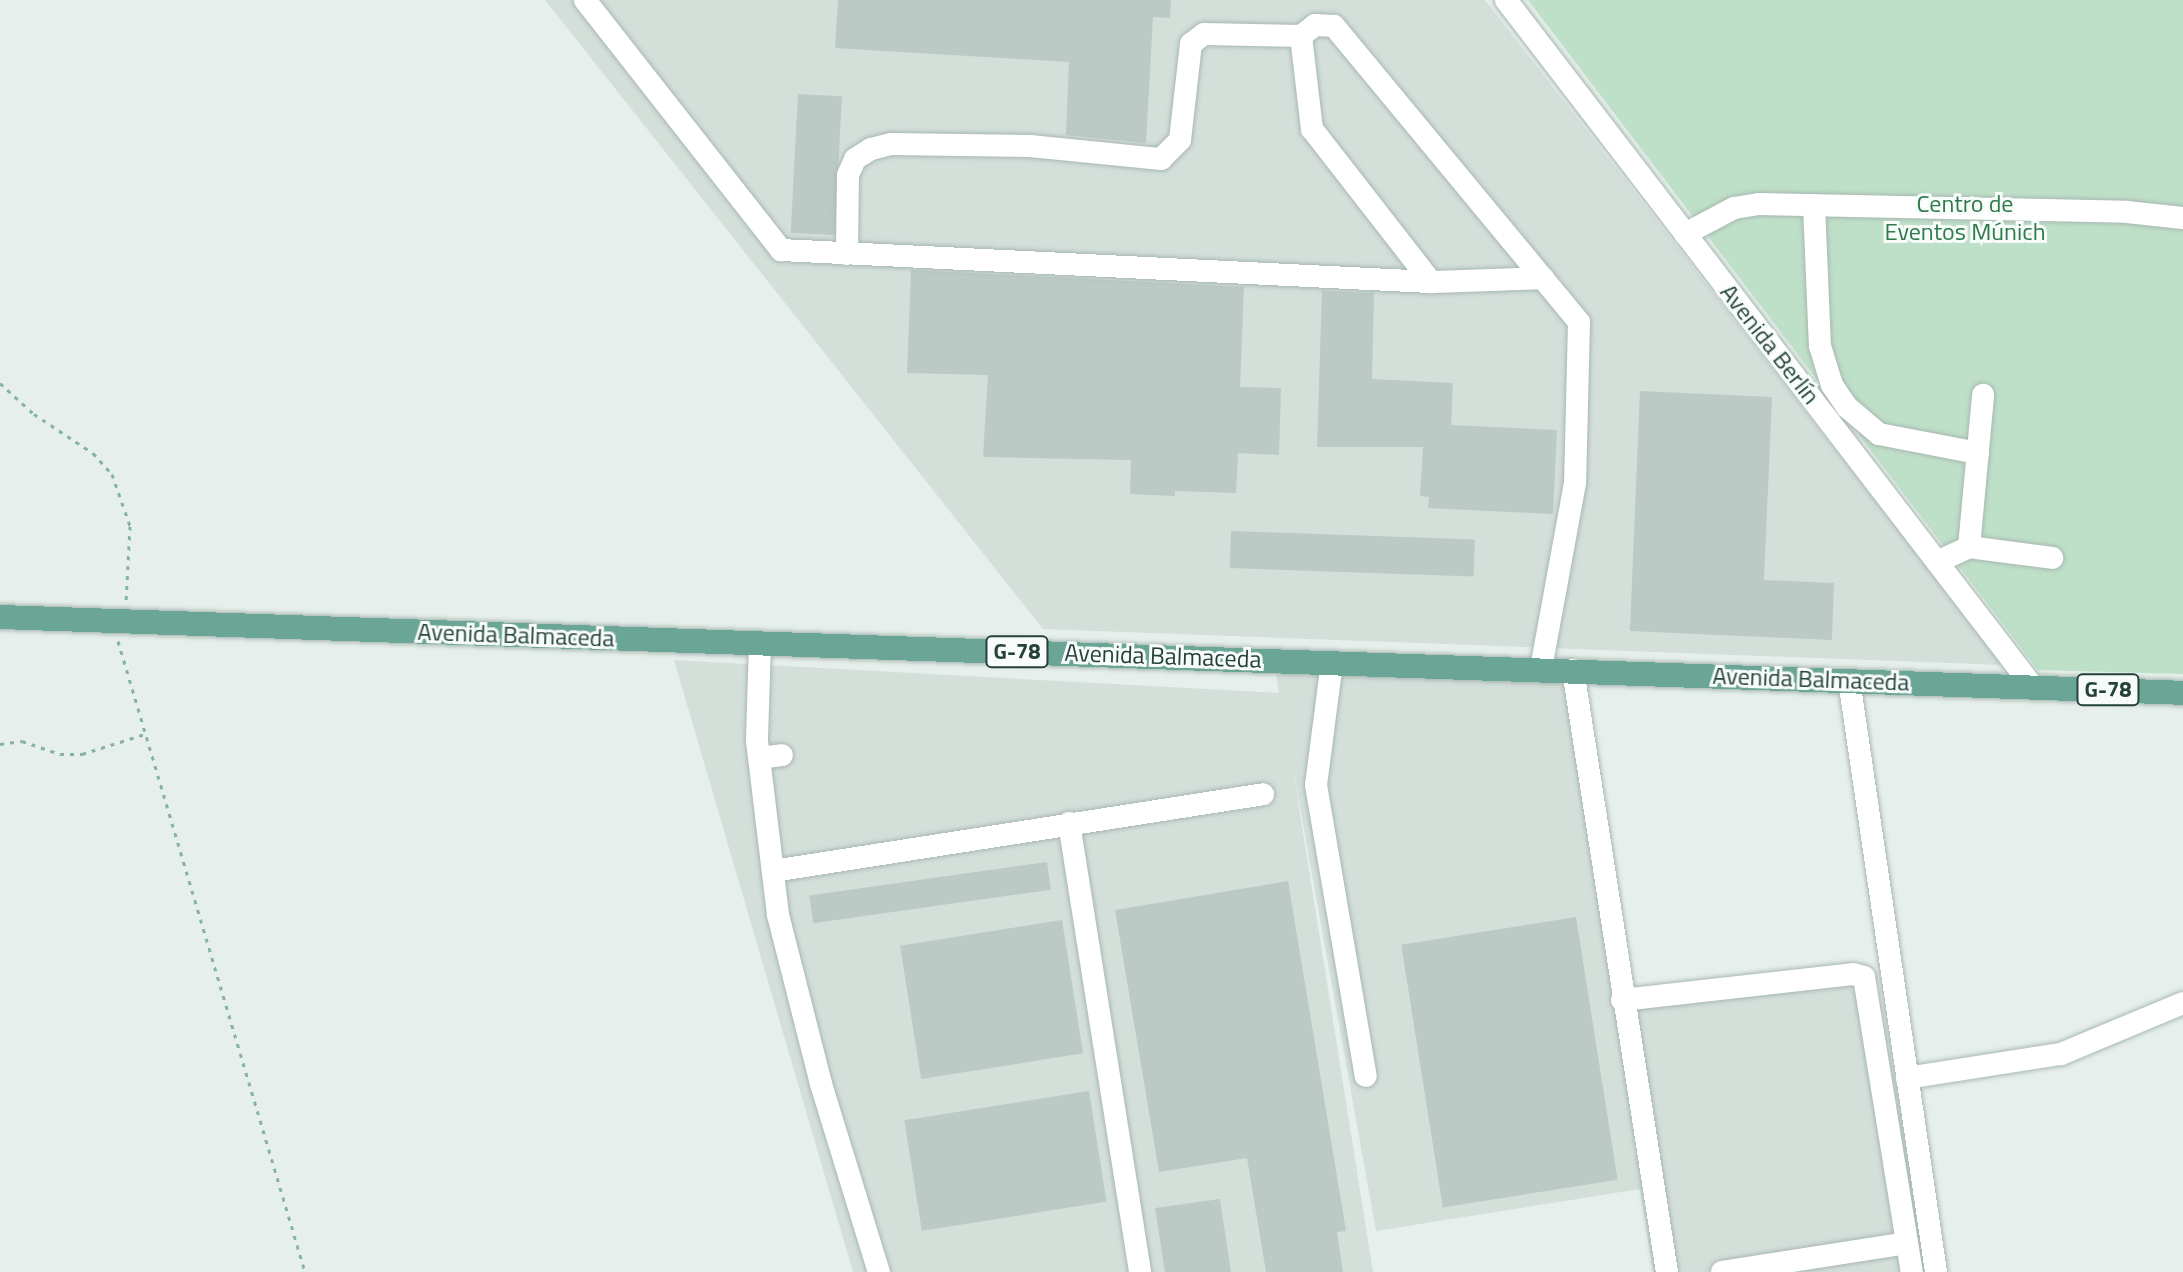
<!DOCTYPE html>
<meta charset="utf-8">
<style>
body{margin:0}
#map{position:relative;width:2183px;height:1272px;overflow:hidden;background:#e6efeb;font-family:"Titillium Web",sans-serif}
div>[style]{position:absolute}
.built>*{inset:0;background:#d4dfda}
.green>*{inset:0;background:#bfe0c8}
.building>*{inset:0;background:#bbcac4;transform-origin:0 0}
.path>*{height:3px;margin-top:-1.5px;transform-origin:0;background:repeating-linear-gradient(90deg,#86b3a5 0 4px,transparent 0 10px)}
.roads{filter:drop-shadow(0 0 2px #a8b8b2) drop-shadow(0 0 2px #a8b8b2)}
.minor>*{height:22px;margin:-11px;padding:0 11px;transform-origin:11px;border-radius:11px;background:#fff}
.major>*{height:24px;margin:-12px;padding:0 12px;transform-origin:12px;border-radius:12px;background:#6aa596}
span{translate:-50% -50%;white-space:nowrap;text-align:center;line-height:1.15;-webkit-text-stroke:6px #f7fbf9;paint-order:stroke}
.shield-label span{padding:2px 6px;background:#f7fbf9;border:2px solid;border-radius:6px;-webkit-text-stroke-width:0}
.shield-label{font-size:22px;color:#24423a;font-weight:700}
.park-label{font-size:24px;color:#2d7a4b}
.street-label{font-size:24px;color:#24423a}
</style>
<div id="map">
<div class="built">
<i style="clip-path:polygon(545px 0,1485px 0,2003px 665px,1043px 629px)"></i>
<i style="clip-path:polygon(674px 660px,1279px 693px,1276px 673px,1566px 678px,1613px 1001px,1860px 964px,1911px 1272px,1653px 1272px,1640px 1189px,1376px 1231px,1292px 763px,1373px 1272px,853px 1272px)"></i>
</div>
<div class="green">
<i style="clip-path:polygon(1528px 0,2183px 0,2183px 674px,2038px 670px)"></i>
</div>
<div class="building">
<i style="clip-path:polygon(838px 0,1171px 0,1170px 18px,1153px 17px,1146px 143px,1066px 135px,1069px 62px,835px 48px)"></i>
<i style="left:798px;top:94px;width:44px;height:139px;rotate:3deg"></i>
<i style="clip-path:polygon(911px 270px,1244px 287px,1240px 387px,1281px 388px,1279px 455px,1238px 453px,1236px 493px,1175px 491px,1175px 496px,1130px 494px,1131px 460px,983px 457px,988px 375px,907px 373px)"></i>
<i style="clip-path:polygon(1322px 291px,1374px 293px,1372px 379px,1453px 383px,1451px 425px,1557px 430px,1553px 514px,1428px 508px,1429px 497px,1420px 496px,1423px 447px,1317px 447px)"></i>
<i style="clip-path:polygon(1640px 391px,1772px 397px,1764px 580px,1834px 583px,1832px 640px,1630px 631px)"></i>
<i style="left:1231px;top:531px;width:244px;height:37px;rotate:2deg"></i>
<i style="left:1047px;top:862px;width:28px;height:240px;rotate:82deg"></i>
<i style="clip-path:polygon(1288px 881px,1346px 1231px,1337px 1232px,1343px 1272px,1266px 1272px,1247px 1158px,1159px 1172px,1115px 910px)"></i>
<i style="left:1576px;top:917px;width:266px;height:177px;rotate:81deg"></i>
<i style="left:1062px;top:920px;width:135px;height:164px;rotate:81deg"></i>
<i style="left:1089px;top:1091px;width:112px;height:187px;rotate:81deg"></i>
<i style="clip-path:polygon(1220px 1199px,1231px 1272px,1165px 1272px,1155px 1208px)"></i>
</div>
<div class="path">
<i style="left:0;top:383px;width:46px;rotate:42.4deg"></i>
<i style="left:34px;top:414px;width:71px;rotate:33.5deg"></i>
<i style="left:93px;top:453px;width:28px;rotate:48deg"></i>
<i style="left:112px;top:474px;width:55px;rotate:70.9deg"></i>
<i style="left:130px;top:526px;width:77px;rotate:93deg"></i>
<i style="left:118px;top:641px;width:658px;rotate:73.49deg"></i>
<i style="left:0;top:744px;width:22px;rotate:-8deg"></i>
<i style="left:22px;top:741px;width:40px;rotate:18.9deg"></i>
<i style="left:60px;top:754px;width:22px"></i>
<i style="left:82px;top:754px;width:66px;rotate:-17.6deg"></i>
</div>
<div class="roads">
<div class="minor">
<i style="left:585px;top:0;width:318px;rotate:51.9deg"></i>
<i style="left:781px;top:250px;width:651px;rotate:2.82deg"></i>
<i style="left:1506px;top:0;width:866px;rotate:52.51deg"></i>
<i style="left:1301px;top:36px;width:94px;rotate:83.3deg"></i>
<i style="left:1312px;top:129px;width:194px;rotate:52.1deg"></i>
<i style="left:1431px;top:282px;width:112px;rotate:-2deg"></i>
<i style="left:1814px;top:205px;width:141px;rotate:87.6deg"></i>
<i style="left:1820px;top:346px;width:41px;rotate:72.9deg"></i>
<i style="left:1832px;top:385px;width:27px;rotate:56deg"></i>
<i style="left:1847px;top:407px;width:42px;rotate:40.2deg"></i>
<i style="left:1879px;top:434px;width:101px;rotate:10.9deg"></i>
<i style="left:1685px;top:234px;width:55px;rotate:-28deg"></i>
<i style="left:1734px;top:208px;width:24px;rotate:-9deg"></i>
<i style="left:1758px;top:204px;width:369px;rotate:1.2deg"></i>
<i style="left:2127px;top:212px;width:56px;rotate:6.1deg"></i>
<i style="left:847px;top:254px;width:79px;rotate:-89.3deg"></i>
<i style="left:848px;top:175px;width:17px;rotate:-66deg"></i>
<i style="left:855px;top:159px;width:19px;rotate:-32deg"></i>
<i style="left:871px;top:149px;width:21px;rotate:-14deg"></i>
<i style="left:891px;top:144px;width:139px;rotate:0.8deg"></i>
<i style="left:1030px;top:146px;width:132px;rotate:5.7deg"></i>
<i style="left:1161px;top:159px;width:27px;rotate:-45deg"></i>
<i style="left:1180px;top:140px;width:97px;rotate:-83.5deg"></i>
<i style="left:1191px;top:44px;width:16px;rotate:-38deg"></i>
<i style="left:1204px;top:34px;width:97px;rotate:1.2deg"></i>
<i style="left:1301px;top:36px;width:18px;rotate:-38deg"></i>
<i style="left:1315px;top:25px;width:19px;rotate:3deg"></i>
<i style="left:1334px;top:26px;width:384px;rotate:50.4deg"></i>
<i style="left:1579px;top:322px;width:161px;rotate:91.4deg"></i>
<i style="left:1575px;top:483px;width:189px;rotate:100.4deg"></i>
<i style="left:1969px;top:547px;width:153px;rotate:-84.7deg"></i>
<i style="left:1937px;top:562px;width:35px;rotate:-25deg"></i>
<i style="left:1969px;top:547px;width:84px;rotate:7.5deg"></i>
<i style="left:760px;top:643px;width:98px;rotate:91.8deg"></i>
<i style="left:757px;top:741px;width:175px;rotate:83.1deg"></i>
<i style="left:778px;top:915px;width:174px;rotate:75.7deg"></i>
<i style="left:821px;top:1084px;width:197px;rotate:72.9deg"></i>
<i style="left:1332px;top:662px;width:124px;rotate:97.4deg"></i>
<i style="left:1316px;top:785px;width:295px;rotate:80.3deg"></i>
<i style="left:1573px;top:670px;width:609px;rotate:81.13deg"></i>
<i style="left:1849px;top:680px;width:598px;rotate:81.64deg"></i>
<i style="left:759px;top:758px;width:23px;rotate:-7deg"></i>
<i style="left:1069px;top:823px;width:455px;rotate:81deg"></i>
<i style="left:773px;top:871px;width:496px;rotate:-8.9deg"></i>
<i style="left:1622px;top:1000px;width:232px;rotate:-6.4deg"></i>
<i style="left:1853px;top:974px;width:11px;rotate:15deg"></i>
<i style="left:1864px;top:977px;width:299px;rotate:80.8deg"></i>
<i style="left:1907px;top:1078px;width:156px;rotate:-8.9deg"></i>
<i style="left:2061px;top:1054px;width:132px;rotate:-22.7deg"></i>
<i style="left:1722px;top:1272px;width:187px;rotate:-8.9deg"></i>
</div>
<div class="major">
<i style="left:0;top:617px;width:2184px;rotate:1.99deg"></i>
</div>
</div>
<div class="shield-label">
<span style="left:1017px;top:652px">G-78</span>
<span style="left:2108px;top:690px">G-78</span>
</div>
<div class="park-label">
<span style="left:1965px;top:218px">Centro de<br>Eventos Múnich</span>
</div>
<div class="street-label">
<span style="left:1770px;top:344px;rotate:52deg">Avenida Berlín</span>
<span style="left:516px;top:635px;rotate:2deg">Avenida Balmaceda</span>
<span style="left:1163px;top:656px;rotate:2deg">Avenida Balmaceda</span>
<span style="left:1811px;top:679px;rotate:2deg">Avenida Balmaceda</span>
</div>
</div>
